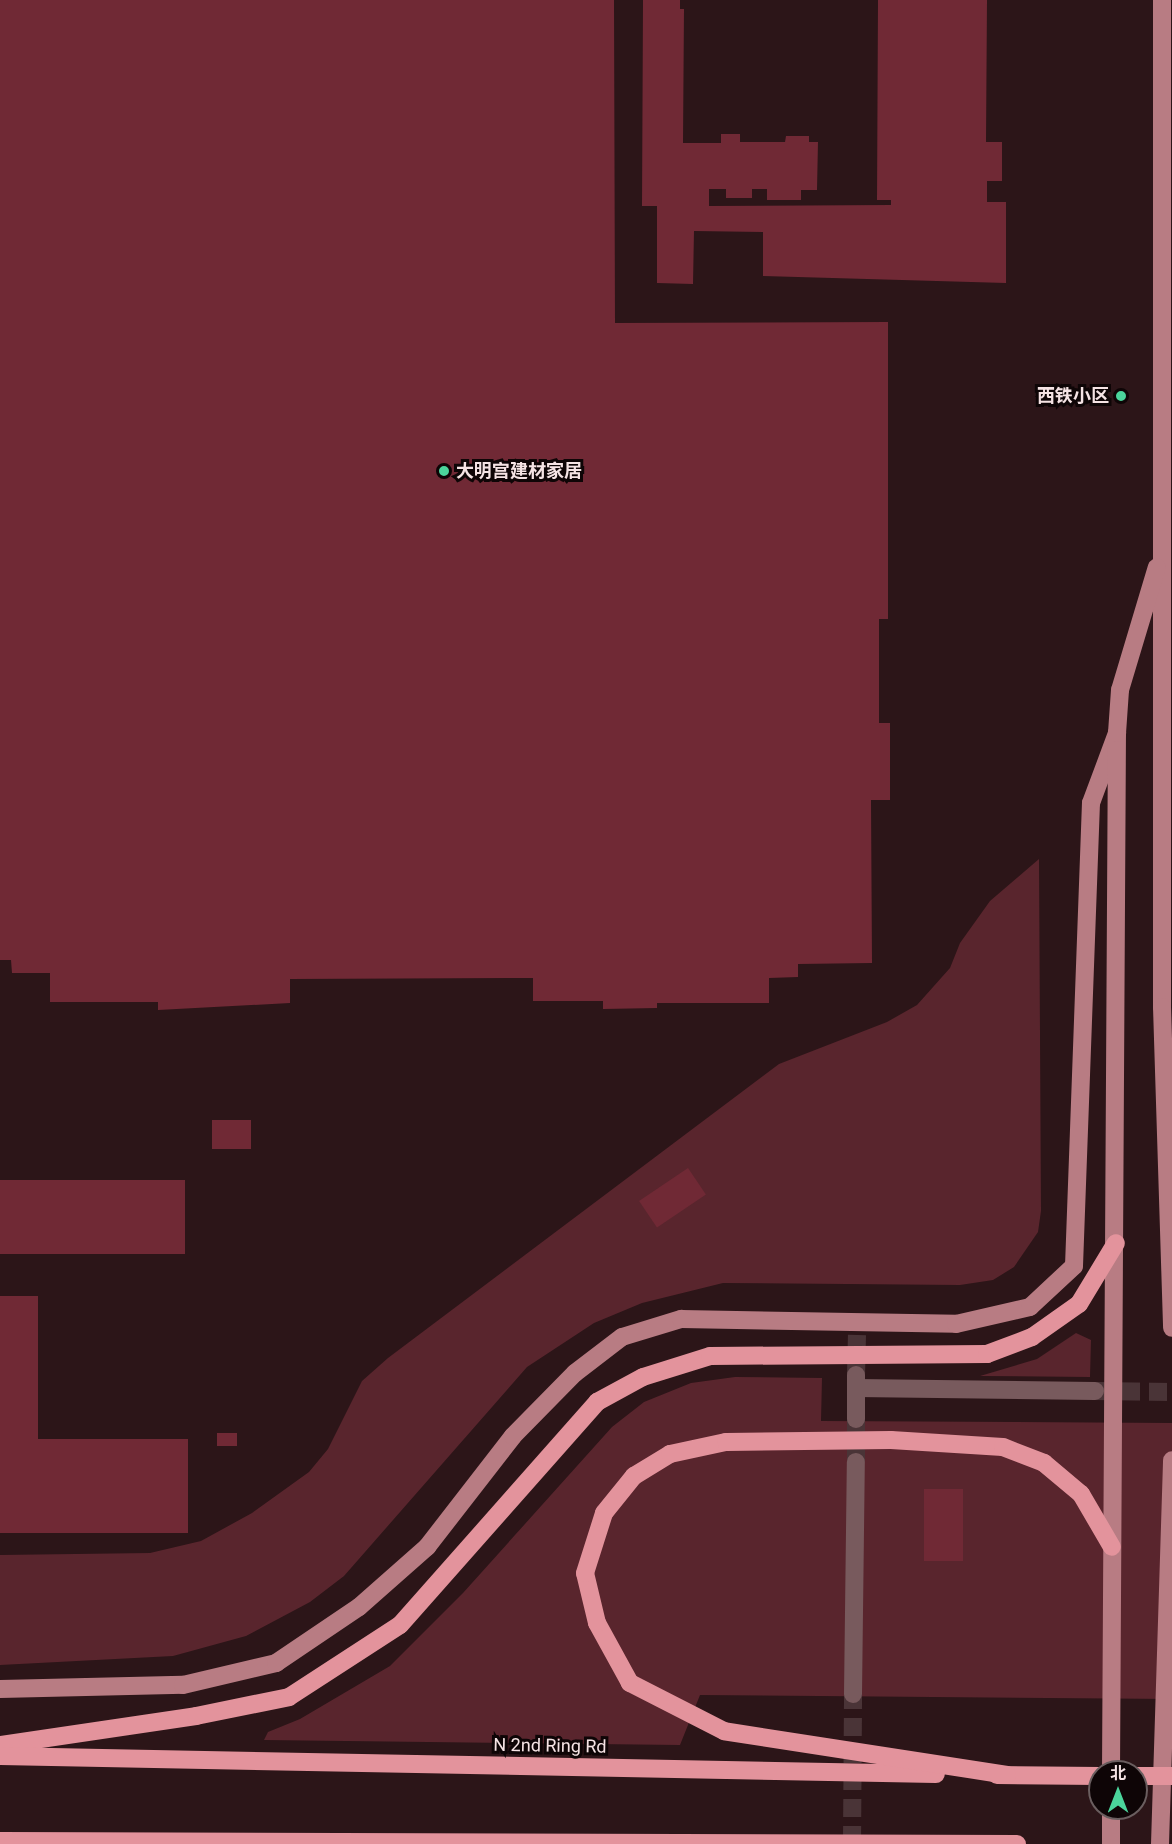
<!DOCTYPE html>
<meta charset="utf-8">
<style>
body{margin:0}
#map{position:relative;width:1172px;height:1844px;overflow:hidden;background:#2c1518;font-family:Roboto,"Noto Sans SC",sans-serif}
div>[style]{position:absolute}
.green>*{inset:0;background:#59252d}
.building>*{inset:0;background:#702935;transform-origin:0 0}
.minor-tunnel>*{height:18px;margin-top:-9px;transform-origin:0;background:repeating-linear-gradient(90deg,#4a3437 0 18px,transparent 0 27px)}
.minor>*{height:18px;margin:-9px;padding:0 9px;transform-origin:9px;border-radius:9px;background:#785a5d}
.major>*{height:18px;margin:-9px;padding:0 9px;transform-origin:9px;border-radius:9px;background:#b87c83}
.highway>*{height:18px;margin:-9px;padding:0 9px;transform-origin:9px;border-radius:9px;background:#e3939c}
.dots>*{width:16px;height:16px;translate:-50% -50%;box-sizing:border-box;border:3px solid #0e0506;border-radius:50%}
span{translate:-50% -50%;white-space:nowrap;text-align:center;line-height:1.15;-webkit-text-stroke:6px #0e0506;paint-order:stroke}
.poi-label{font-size:18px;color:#f5e3e4;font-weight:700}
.right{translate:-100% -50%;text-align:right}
.left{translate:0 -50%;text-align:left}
.street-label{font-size:18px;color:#f5e3e4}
.north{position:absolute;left:1088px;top:1760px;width:60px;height:60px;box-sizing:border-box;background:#0e0506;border:2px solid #6a5e5f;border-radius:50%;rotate:0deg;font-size:16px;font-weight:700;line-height:24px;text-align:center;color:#f5e3e4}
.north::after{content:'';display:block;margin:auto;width:21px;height:27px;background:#4bd49b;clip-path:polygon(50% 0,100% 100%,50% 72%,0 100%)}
</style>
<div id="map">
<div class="green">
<i style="clip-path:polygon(1039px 859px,1041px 1211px,1038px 1232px,1014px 1267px,993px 1280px,960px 1285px,723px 1283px,642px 1303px,594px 1323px,527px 1367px,344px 1576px,310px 1602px,246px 1636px,173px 1656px,0 1665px,0 1555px,150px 1553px,201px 1541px,252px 1513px,309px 1472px,328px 1449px,362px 1381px,388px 1358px,779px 1064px,887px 1022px,917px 1005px,950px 968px,960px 943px,990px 901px)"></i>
<i style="clip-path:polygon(1076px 1333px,1091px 1340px,1090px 1377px,980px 1376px,1037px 1359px)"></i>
<i style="clip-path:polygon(735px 1377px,822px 1378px,821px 1421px,1172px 1423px,1172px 1699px,700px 1695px,680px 1745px,264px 1740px,268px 1732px,300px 1719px,390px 1666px,463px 1593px,612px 1427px,644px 1402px,691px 1383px)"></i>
</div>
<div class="building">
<i style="clip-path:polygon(0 0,614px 0,615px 323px,888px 322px,888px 619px,879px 619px,879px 723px,890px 723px,890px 800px,871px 800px,872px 963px,798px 964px,798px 977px,769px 978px,769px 1003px,657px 1003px,657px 1008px,603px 1009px,603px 1001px,533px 1001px,533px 978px,290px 979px,290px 1003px,158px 1010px,158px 1002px,50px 1002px,50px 973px,12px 973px,11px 960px,0 960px)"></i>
<i style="clip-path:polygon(643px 0,680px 0,680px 9px,684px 9px,683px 143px,721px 143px,721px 134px,740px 134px,740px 142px,785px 142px,786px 136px,809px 136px,809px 142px,818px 142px,817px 190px,801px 190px,801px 200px,767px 200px,767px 189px,752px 189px,752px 198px,726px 198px,726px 189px,709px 189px,709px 206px,891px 205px,891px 200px,877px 200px,878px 0,987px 0,986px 142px,1002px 142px,1002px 181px,987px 181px,987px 202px,1006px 202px,1006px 283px,763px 276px,763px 232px,694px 231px,693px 284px,657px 283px,657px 206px,642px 206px)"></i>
<i style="left:251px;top:1120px;width:29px;height:39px;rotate:90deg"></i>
<i style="left:688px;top:1168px;width:32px;height:59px;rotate:56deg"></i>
<i style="left:185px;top:1180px;width:74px;height:185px;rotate:90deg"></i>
<i style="clip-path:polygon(0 1296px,38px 1296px,38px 1439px,188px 1439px,188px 1533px,0 1533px)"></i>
<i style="left:217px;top:1433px;width:20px;height:13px"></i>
<i style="left:924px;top:1489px;width:39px;height:72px"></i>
</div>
<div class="minor-tunnel">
<i style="left:856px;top:1375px;width:40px;rotate:-88.6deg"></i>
<i style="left:1095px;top:1391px;width:77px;rotate:0.7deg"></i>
<i style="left:856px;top:1462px;width:43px;rotate:-90deg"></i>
<i style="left:852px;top:1844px;width:150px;rotate:-89.6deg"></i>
</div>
<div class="minor">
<i style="left:856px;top:1388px;width:239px;rotate:0.7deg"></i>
<i style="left:856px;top:1419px;width:44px;rotate:-90deg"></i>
<i style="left:853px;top:1694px;width:232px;rotate:-89.3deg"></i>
</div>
<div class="major">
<i style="left:1162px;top:0;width:1007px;rotate:90deg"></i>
<i style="left:1162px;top:1007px;width:321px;rotate:88.2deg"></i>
<i style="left:0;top:1689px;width:183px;rotate:-1.3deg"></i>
<i style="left:183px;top:1685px;width:96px;rotate:-13.3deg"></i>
<i style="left:276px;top:1663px;width:100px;rotate:-34deg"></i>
<i style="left:359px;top:1607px;width:91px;rotate:-41.4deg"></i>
<i style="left:427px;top:1547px;width:140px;rotate:-52.2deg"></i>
<i style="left:513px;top:1436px;width:88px;rotate:-45.5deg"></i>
<i style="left:575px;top:1373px;width:59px;rotate:-37.5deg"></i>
<i style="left:622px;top:1337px;width:62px;rotate:-17deg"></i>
<i style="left:681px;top:1319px;width:275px;rotate:1deg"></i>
<i style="left:956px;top:1324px;width:76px;rotate:-12.9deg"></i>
<i style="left:1030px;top:1307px;width:60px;rotate:-43deg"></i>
<i style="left:1074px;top:1266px;width:463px;rotate:-87.9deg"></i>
<i style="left:1091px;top:803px;width:75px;rotate:-69.6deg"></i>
<i style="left:1111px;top:1772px;width:1039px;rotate:-89.67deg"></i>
<i style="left:1117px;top:733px;width:43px;rotate:-86deg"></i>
<i style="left:1120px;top:690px;width:128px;rotate:-73.3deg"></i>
<i style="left:1111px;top:1844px;width:36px;rotate:-90deg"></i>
<i style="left:1160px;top:1844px;width:384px;rotate:-88.2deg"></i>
</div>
<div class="highway">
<i style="left:0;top:1745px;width:198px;rotate:-8.4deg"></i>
<i style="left:196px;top:1716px;width:95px;rotate:-11.5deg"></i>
<i style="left:289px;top:1697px;width:132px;rotate:-33deg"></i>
<i style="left:400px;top:1625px;width:298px;rotate:-48.5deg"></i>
<i style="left:597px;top:1402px;width:52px;rotate:-28.5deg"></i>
<i style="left:643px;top:1377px;width:70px;rotate:-17.4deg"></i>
<i style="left:710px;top:1356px;width:277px;rotate:-0.4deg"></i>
<i style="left:987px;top:1354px;width:48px;rotate:-20.7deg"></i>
<i style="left:1032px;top:1337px;width:57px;rotate:-35.1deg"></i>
<i style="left:1079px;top:1304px;width:71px;rotate:-58.8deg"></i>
<i style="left:0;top:1756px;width:936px;rotate:1.1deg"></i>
<i style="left:997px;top:1775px;width:103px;rotate:0.6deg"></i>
<i style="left:1007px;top:1775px;width:286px;rotate:-171.2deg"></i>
<i style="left:724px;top:1731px;width:106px;rotate:-152.9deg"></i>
<i style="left:630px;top:1683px;width:68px;rotate:-118.8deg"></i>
<i style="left:597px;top:1623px;width:51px;rotate:-103.5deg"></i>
<i style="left:585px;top:1573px;width:63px;rotate:-72.4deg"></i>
<i style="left:604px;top:1513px;width:48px;rotate:-51deg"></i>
<i style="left:634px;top:1476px;width:42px;rotate:-31.4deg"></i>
<i style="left:670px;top:1454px;width:57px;rotate:-12.1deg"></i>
<i style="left:726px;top:1442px;width:165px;rotate:-0.7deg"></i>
<i style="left:891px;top:1440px;width:112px;rotate:3.6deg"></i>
<i style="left:1003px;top:1447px;width:44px;rotate:21.3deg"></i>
<i style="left:1044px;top:1463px;width:48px;rotate:40deg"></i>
<i style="left:1081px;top:1494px;width:61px;rotate:59.7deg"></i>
<i style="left:1136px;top:1776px;width:36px"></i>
<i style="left:0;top:1841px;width:1017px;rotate:0.17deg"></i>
</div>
<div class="dots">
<i style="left:1121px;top:396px;background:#4bd49b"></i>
<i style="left:444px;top:471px;background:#4bd49b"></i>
</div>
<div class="poi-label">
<span class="right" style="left:1109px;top:396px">西铁小区</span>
<span class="left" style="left:456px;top:471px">大明宫建材家居</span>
</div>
<div class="street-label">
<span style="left:550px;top:1746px;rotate:1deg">N 2nd Ring Rd</span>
</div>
<div class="north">北</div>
</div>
